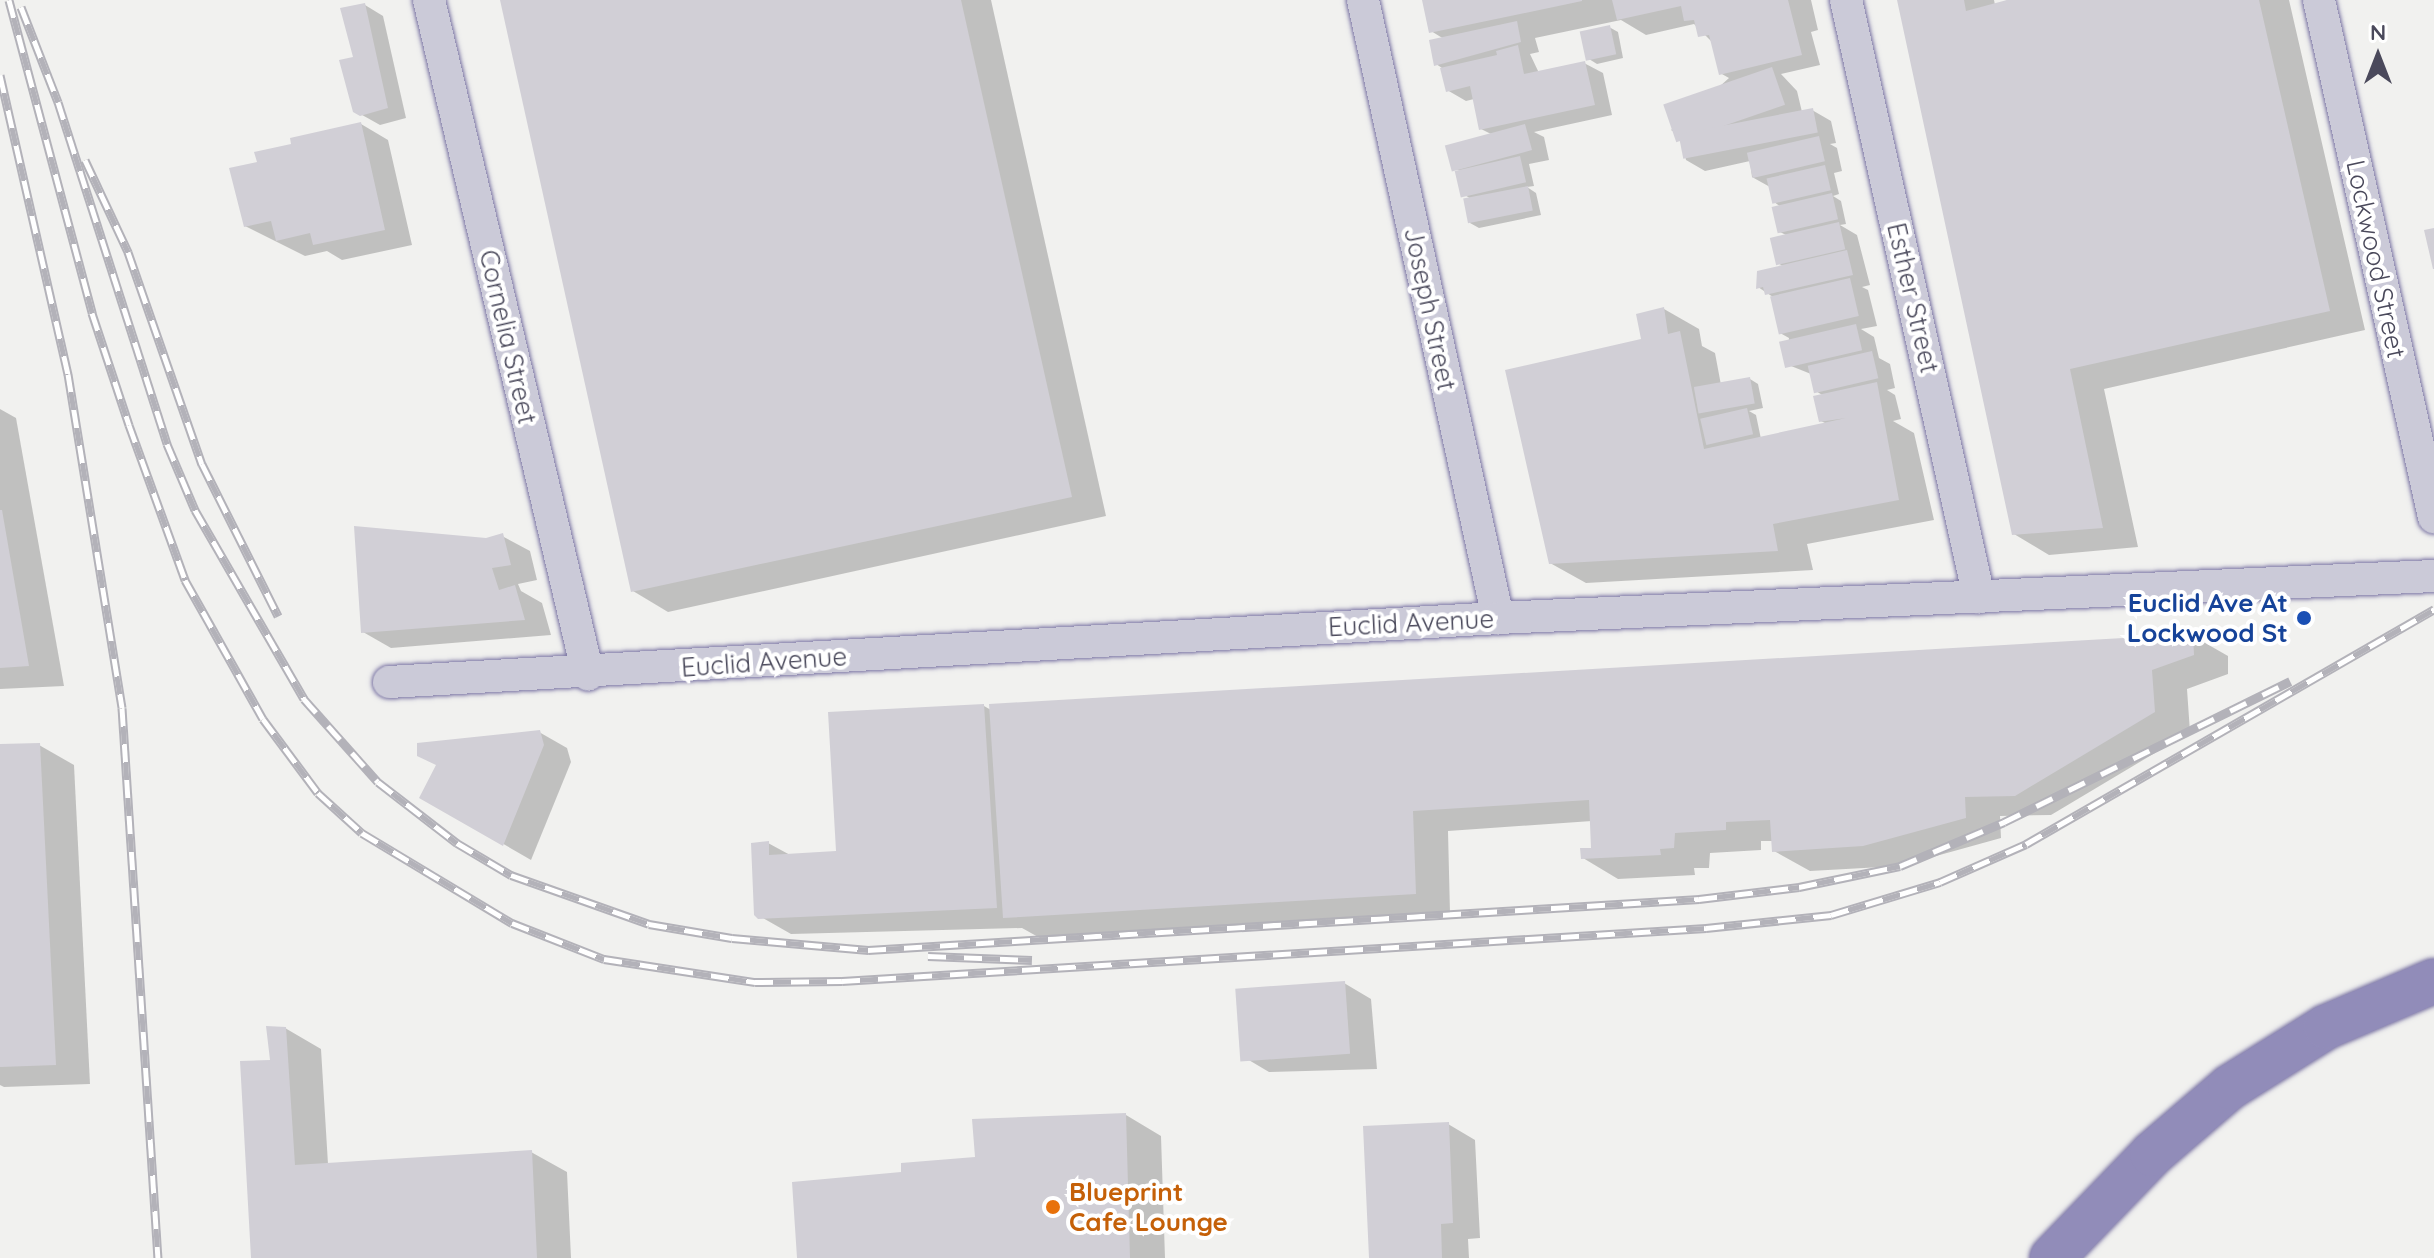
<!DOCTYPE html>
<style>
body{margin:0}
#map{position:relative;width:2434px;height:1258px;overflow:hidden;background:#f1f1ef;font-family:Quicksand,sans-serif}
div>[style]{position:absolute}
.shadow>*{inset:0;background:#0003}
.building>*{inset:0;background:#d1cfd6;transform-origin:0 0}
.roads{filter:drop-shadow(0 0 2px #7d77a5) drop-shadow(0 0 2px #7d77a5)}
.street>*{height:32px;margin:-16px;padding:0 16px;transform-origin:16px;border-radius:16px;background:#cbcad8}
.highway>*{height:44px;margin:-22px;padding:0 22px;transform-origin:22px;border-radius:22px;background:#918cb9}
.rail>*{height:9px;margin-top:-4.5px;transform-origin:0;background:repeating-linear-gradient(90deg,#fff 0 18px,#b3b2b9 0 36px);box-sizing:border-box;border-block:2px solid #b3b2b9}
.dots>*{width:22px;height:22px;translate:-50% -50%;box-sizing:border-box;border:4px solid #fff;border-radius:50%}
span{translate:-50% -50%;white-space:nowrap;text-align:center;line-height:1.15;-webkit-text-stroke:8px #fff;paint-order:stroke}
.street-label{font-size:26px;color:#4a495b}
.transit-label{font-size:26px;color:#164399;font-weight:700}
.right{translate:-100% -50%;text-align:right}
.food-label{font-size:26px;color:#c56008;font-weight:700}
.left{translate:0 -50%;text-align:left}
.north{position:absolute;left:2338px;top:16px;width:80px;height:80px;-webkit-text-stroke:6px #fff;paint-order:stroke;rotate:0deg;font-size:22px;font-weight:700;line-height:32px;text-align:center;color:#4a495b}
.north::after{content:'';display:block;margin:auto;width:28px;height:36px;background:#4a495b;clip-path:polygon(50% 0,100% 100%,50% 72%,0 100%)}
</style>
<div id="map">
<div class="shadow">
<i style="clip-path:polygon(502px 0,991px 0,1106px 516px,668px 612px,633px 591px)"></i>
<i style="clip-path:polygon(1424px 0,1811px 0,1818px 30px,1811px 32px,1820px 65px,1781px 74px,1797px 91px,1802px 112px,1812px 110px,1831px 121px,1836px 143px,1830px 144px,1837px 148px,1842px 171px,1834px 173px,1839px 194px,1833px 196px,1841px 201px,1846px 224px,1840px 225px,1857px 235px,1870px 285px,1862px 287px,1868px 290px,1877px 326px,1861px 329px,1874px 337px,1879px 358px,1890px 364px,1895px 388px,1887px 390px,1895px 395px,1901px 419px,1893px 421px,1914px 433px,1934px 520px,1807px 544px,1813px 570px,1586px 583px,1550px 563px,1644px 341px,1664px 309px,1699px 329px,1702px 346px,1715px 353px,1721px 385px,1750px 379px,1758px 384px,1763px 408px,1749px 411px,1756px 415px,1761px 439px,1827px 424px,1821px 421px,1824px 396px,1814px 390px,1811px 374px,1786px 364px,1789px 338px,1780px 333px,1773px 297px,1758px 287px,1784px 267px,1778px 263px,1788px 236px,1780px 232px,1781px 207px,1774px 202px,1770px 187px,1752px 177px,1750px 161px,1705px 171px,1686px 160px,1681px 136px,1671px 130px,1729px 78px,1720px 73px,1713px 43px,1694px 24px,1646px 35px,1621px 20px,1535px 38px,1539px 52px,1530px 54px,1539px 73px,1584px 63px,1603px 73px,1612px 115px,1534px 132px,1544px 137px,1549px 160px,1529px 164px,1534px 186px,1527px 187px,1536px 193px,1541px 215px,1479px 228px,1470px 223px,1473px 200px,1463px 194px,1460px 171px,1452px 166px,1491px 134px,1481px 129px,1474px 99px,1466px 101px,1447px 90px,1442px 68px,1436px 64px,1444px 39px,1431px 31px)"></i>
<i style="clip-path:polygon(1899px 0,1994px 0,1995px 5px,2008px 0,2289px 0,2365px 330px,2104px 389px,2138px 547px,2049px 555px,2014px 534px)"></i>
<i style="clip-path:polygon(365px 5px,383px 16px,406px 118px,380px 125px,355px 111px,355px 59px)"></i>
<i style="clip-path:polygon(1609px 27px,1618px 32px,1623px 58px,1597px 64px,1589px 59px)"></i>
<i style="clip-path:polygon(361px 124px,388px 140px,412px 245px,342px 260px,327px 251px,305px 256px,245px 226px,259px 164px,294px 146px)"></i>
<i style="clip-path:polygon(0 409px,16px 418px,64px 686px,0 689px)"></i>
<i style="clip-path:polygon(502px 536px,530px 551px,537px 580px,518px 584px,521px 591px,542px 603px,551px 635px,391px 648px,363px 632px,486px 540px)"></i>
<i style="clip-path:polygon(2193px 636px,2228px 656px,2228px 674px,2187px 689px,2190px 732px,2051px 815px,2000px 816px,2001px 838px,1900px 866px,1810px 871px,1774px 851px,1774px 841px,1761px 841px,1761px 850px,1710px 853px,1709px 868px,1694px 868px,1695px 875px,1618px 879px,1583px 858px,1593px 850px,1592px 821px,1448px 831px,1450px 913px,1040px 938px,1022px 928px,791px 934px,756px 914px,768px 843px,792px 856px,839px 853px,984px 706px,991px 710px)"></i>
<i style="clip-path:polygon(539px 732px,567px 748px,571px 762px,531px 860px,422px 797px)"></i>
<i style="clip-path:polygon(39px 745px,74px 765px,90px 1084px,4px 1087px,0 1085px,0 746px)"></i>
<i style="clip-path:polygon(1344px 983px,1371px 999px,1377px 1069px,1269px 1072px,1242px 1056px)"></i>
<i style="clip-path:polygon(285px 1028px,321px 1049px,328px 1164px,531px 1152px,567px 1172px,571px 1258px,253px 1258px,272px 1062px)"></i>
<i style="clip-path:polygon(1126px 1115px,1161px 1136px,1165px 1258px,799px 1258px,903px 1173px,978px 1159px)"></i>
<i style="clip-path:polygon(1448px 1124px,1475px 1140px,1480px 1238px,1468px 1239px,1469px 1258px,1371px 1258px)"></i>
</div>
<div class="building">
<i style="clip-path:polygon(500px 0,961px 0,1072px 497px,631px 592px)"></i>
<i style="clip-path:polygon(1422px 0,1582px 0,1582px 1px,1429px 33px)"></i>
<i style="clip-path:polygon(1612px 0,1788px 0,1802px 55px,1719px 75px,1709px 35px,1698px 37px,1694px 20px,1684px 21px,1681px 6px,1617px 20px)"></i>
<i style="clip-path:polygon(1897px 0,1964px 0,1966px 11px,2007px 0,2259px 0,2330px 311px,2070px 369px,2103px 528px,2012px 535px)"></i>
<i style="clip-path:polygon(365px 3px,388px 108px,360px 116px,353px 112px,339px 60px,353px 57px,340px 8px)"></i>
<i style="clip-path:polygon(1517px 21px,1521px 42px,1434px 66px,1429px 40px)"></i>
<i style="left:1610px;top:25px;width:30px;height:31px;rotate:78deg"></i>
<i style="clip-path:polygon(1518px 45px,1524px 74px,1585px 61px,1595px 105px,1479px 130px,1470px 86px,1446px 92px,1440px 68px,1497px 55px,1496px 51px)"></i>
<i style="left:1772px;top:67px;width:40px;height:115px;rotate:71deg"></i>
<i style="left:1813px;top:108px;width:25px;height:137px;rotate:79deg"></i>
<i style="clip-path:polygon(361px 122px,385px 230px,313px 245px,310px 233px,276px 241px,271px 221px,244px 227px,229px 168px,257px 162px,254px 152px,291px 144px,290px 138px)"></i>
<i style="left:1525px;top:124px;width:27px;height:83px;rotate:75deg"></i>
<i style="left:1819px;top:136px;width:26px;height:74px;rotate:77deg"></i>
<i style="left:1520px;top:156px;width:27px;height:67px;rotate:77deg"></i>
<i style="left:1825px;top:165px;width:26px;height:60px;rotate:77deg"></i>
<i style="left:1528px;top:186px;width:25px;height:66px;rotate:79deg"></i>
<i style="left:1832px;top:193px;width:27px;height:62px;rotate:77deg"></i>
<i style="left:1839px;top:222px;width:28px;height:71px;rotate:77deg"></i>
<i style="clip-path:polygon(2434px 228px,2434px 269px,2433px 269px,2424px 230px)"></i>
<i style="clip-path:polygon(1847px 250px,1853px 275px,1765px 295px,1763px 287px,1756px 289px,1757px 271px)"></i>
<i style="left:1850px;top:278px;width:39px;height:82px;rotate:77deg"></i>
<i style="clip-path:polygon(1664px 307px,1668px 334px,1680px 331px,1704px 449px,1846px 418px,1819px 422px,1813px 396px,1877px 382px,1899px 500px,1773px 524px,1778px 551px,1549px 564px,1505px 370px,1641px 339px,1636px 314px)"></i>
<i style="left:1856px;top:324px;width:27px;height:79px;rotate:77deg"></i>
<i style="left:1872px;top:351px;width:28px;height:66px;rotate:77deg"></i>
<i style="left:1750px;top:377px;width:27px;height:57px;rotate:80deg"></i>
<i style="left:1747px;top:408px;width:27px;height:48px;rotate:77deg"></i>
<i style="clip-path:polygon(0 510px,2px 510px,29px 666px,0 668px)"></i>
<i style="clip-path:polygon(354px 526px,486px 538px,503px 533px,511px 565px,492px 568px,499px 590px,515px 585px,525px 620px,361px 633px)"></i>
<i style="clip-path:polygon(2193px 634px,2194px 655px,2152px 670px,2155px 712px,2015px 796px,1965px 797px,1966px 818px,1863px 846px,1772px 852px,1770px 820px,1726px 822px,1726px 830px,1675px 833px,1674px 848px,1660px 849px,1661px 855px,1581px 859px,1580px 848px,1591px 848px,1589px 800px,1413px 811px,1416px 894px,1003px 918px,989px 704px)"></i>
<i style="clip-path:polygon(984px 704px,997px 908px,758px 919px,754px 915px,751px 843px,769px 841px,769px 855px,836px 851px,828px 712px)"></i>
<i style="clip-path:polygon(540px 730px,544px 745px,503px 846px,419px 798px,436px 765px,417px 756px,417px 743px)"></i>
<i style="clip-path:polygon(40px 743px,56px 1065px,0 1067px,0 744px)"></i>
<i style="left:1345px;top:981px;width:73px;height:110px;rotate:86deg"></i>
<i style="clip-path:polygon(266px 1026px,286px 1027px,295px 1165px,532px 1150px,537px 1258px,251px 1258px,240px 1061px,270px 1060px)"></i>
<i style="clip-path:polygon(1126px 1113px,1130px 1258px,797px 1258px,792px 1182px,901px 1172px,901px 1163px,975px 1157px,972px 1119px)"></i>
<i style="clip-path:polygon(1449px 1122px,1453px 1223px,1441px 1224px,1442px 1258px,1369px 1258px,1363px 1126px)"></i>
</div>
<div class="roads">
<div class="street">
<i style="left:429px;top:0;width:693px;rotate:76.73deg"></i>
<i style="left:1363px;top:0;width:633px;rotate:77.68deg"></i>
<i style="left:1846px;top:0;width:612px;rotate:77.44deg"></i>
<i style="left:2319px;top:0;width:530px;rotate:77.46deg"></i>
<i style="left:389px;top:682px;width:1111px;rotate:-3.3deg"></i>
<i style="left:1498px;top:618px;width:937px;rotate:-2.57deg"></i>
</div>
<div class="highway">
<i style="left:2052px;top:1258px;width:144px;rotate:-46.1deg"></i>
<i style="left:2152px;top:1154px;width:103px;rotate:-40.7deg"></i>
<i style="left:2230px;top:1087px;width:113px;rotate:-32deg"></i>
<i style="left:2326px;top:1027px;width:117px;rotate:-23.1deg"></i>
</div>
</div>
<div class="rail">
<i style="left:9px;top:0;width:324px;rotate:75.1deg"></i>
<i style="left:92px;top:313px;width:118px;rotate:71.7deg"></i>
<i style="left:129px;top:425px;width:165px;rotate:70.1deg"></i>
<i style="left:185px;top:580px;width:159px;rotate:60.7deg"></i>
<i style="left:263px;top:719px;width:92px;rotate:53.4deg"></i>
<i style="left:318px;top:793px;width:59px;rotate:42.3deg"></i>
<i style="left:362px;top:833px;width:175px;rotate:31deg"></i>
<i style="left:512px;top:923px;width:99px;rotate:21.4deg"></i>
<i style="left:604px;top:959px;width:153px;rotate:8.7deg"></i>
<i style="left:755px;top:982px;width:87px;rotate:-0.7deg"></i>
<i style="left:842px;top:981px;width:866px;rotate:-3.51deg"></i>
<i style="left:1706px;top:928px;width:126px;rotate:-5.9deg"></i>
<i style="left:1831px;top:915px;width:114px;rotate:-16.8deg"></i>
<i style="left:1940px;top:882px;width:94px;rotate:-23.8deg"></i>
<i style="left:2026px;top:844px;width:471px;rotate:-29.9deg"></i>
<i style="left:21px;top:7px;width:102px;rotate:68.7deg"></i>
<i style="left:58px;top:102px;width:359px;rotate:72.3deg"></i>
<i style="left:167px;top:444px;width:72px;rotate:67deg"></i>
<i style="left:195px;top:510px;width:218px;rotate:60deg"></i>
<i style="left:304px;top:699px;width:111px;rotate:48.3deg"></i>
<i style="left:378px;top:782px;width:100px;rotate:37.7deg"></i>
<i style="left:457px;top:843px;width:63px;rotate:30.7deg"></i>
<i style="left:511px;top:875px;width:146px;rotate:19.5deg"></i>
<i style="left:649px;top:924px;width:84px;rotate:9.6deg"></i>
<i style="left:732px;top:938px;width:137px;rotate:5deg"></i>
<i style="left:868px;top:950px;width:833px;rotate:-3.51deg"></i>
<i style="left:1699px;top:899px;width:101px;rotate:-6.8deg"></i>
<i style="left:1799px;top:887px;width:103px;rotate:-11.7deg"></i>
<i style="left:1900px;top:866px;width:113px;rotate:-22.9deg"></i>
<i style="left:2004px;top:822px;width:319px;rotate:-26.2deg"></i>
<i style="left:0;top:75px;width:307px;rotate:77.2deg"></i>
<i style="left:68px;top:374px;width:338px;rotate:80.8deg"></i>
<i style="left:122px;top:708px;width:551px;rotate:86.26deg"></i>
<i style="left:85px;top:160px;width:102px;rotate:64.9deg"></i>
<i style="left:128px;top:252px;width:225px;rotate:70.8deg"></i>
<i style="left:202px;top:464px;width:170px;rotate:63.4deg"></i>
<i style="left:928px;top:956px;width:104px;rotate:2.2deg"></i>
</div>
<div class="dots">
<i style="left:2304px;top:618px;background:#1a4fb4"></i>
<i style="left:1053px;top:1207px;background:#e8710a"></i>
</div>
<div class="street-label">
<span style="left:2376px;top:259px;rotate:78deg">Lockwood Street</span>
<span style="left:1913px;top:298px;rotate:77deg">Esther Street</span>
<span style="left:1430px;top:309px;rotate:78deg">Joseph Street</span>
<span style="left:508px;top:337px;rotate:77deg">Cornelia Street</span>
<span style="left:1411px;top:623px;rotate:-3deg">Euclid Avenue</span>
<span style="left:764px;top:662px;rotate:-4deg">Euclid Avenue</span>
</div>
<div class="transit-label">
<span class="right" style="left:2288px;top:618px">Euclid Ave At<br>Lockwood St</span>
</div>
<div class="food-label">
<span class="left" style="left:1069px;top:1207px">Blueprint<br>Cafe Lounge</span>
</div>
<div class="north">N</div>
</div>
